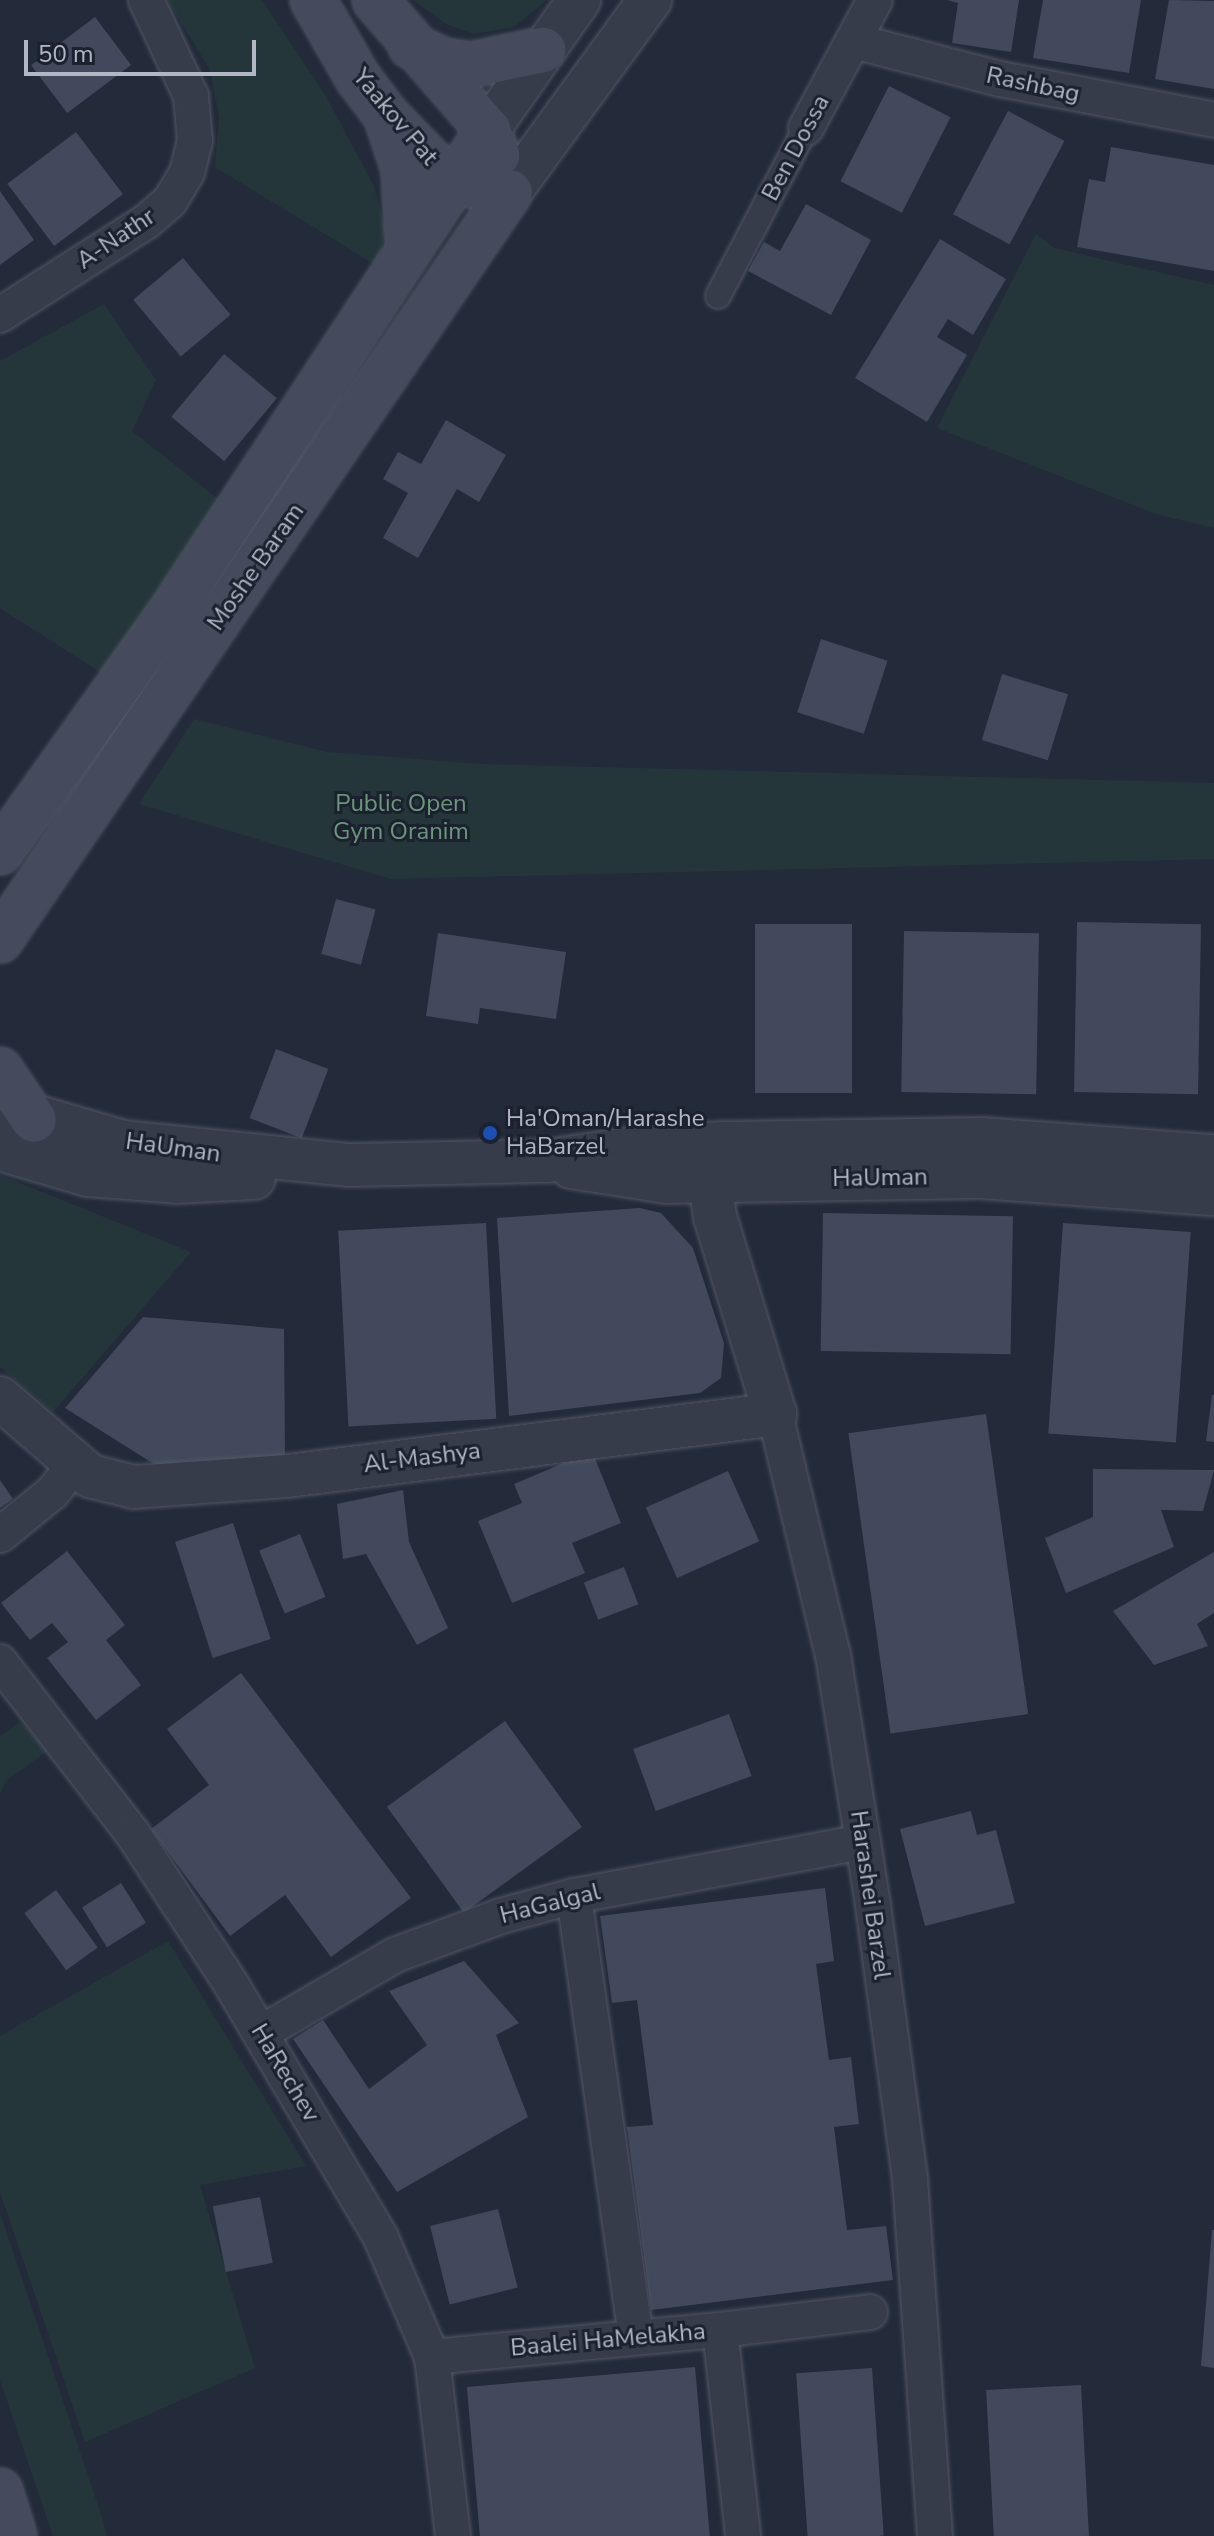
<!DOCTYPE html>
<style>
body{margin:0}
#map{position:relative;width:1214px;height:2536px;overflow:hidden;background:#232a3a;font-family:"Nunito Sans",sans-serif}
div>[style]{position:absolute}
.green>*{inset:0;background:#25363b}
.building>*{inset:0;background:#42495c;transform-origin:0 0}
.roads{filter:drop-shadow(0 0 2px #525765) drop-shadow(0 0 2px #525765)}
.pedestrian>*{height:24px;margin:-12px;padding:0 12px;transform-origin:12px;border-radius:12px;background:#373c4b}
.minor>*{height:34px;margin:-17px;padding:0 17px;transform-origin:17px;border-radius:17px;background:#373c4b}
.tertiary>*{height:42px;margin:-21px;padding:0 21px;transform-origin:21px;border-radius:21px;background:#373c4b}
.secondary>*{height:44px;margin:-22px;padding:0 22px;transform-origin:22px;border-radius:22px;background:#454b5d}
.dots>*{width:22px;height:22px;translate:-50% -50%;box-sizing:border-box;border:4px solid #1c212f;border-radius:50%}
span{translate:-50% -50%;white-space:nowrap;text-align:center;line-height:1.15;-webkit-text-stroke:6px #1c212f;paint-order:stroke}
.street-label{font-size:24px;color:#b2b7c6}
.park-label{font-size:24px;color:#6a977a}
.poi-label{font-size:24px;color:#b2b7c6}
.left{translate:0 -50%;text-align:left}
.scale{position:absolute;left:24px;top:40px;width:232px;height:36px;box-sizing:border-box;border:4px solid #b2b7c6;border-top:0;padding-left:10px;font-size:24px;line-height:28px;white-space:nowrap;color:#b2b7c6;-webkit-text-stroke:6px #1c212f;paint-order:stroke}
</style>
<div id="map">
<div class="green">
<i style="clip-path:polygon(167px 0,262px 0,324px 93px,374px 186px,385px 228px,379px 267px,215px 167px,219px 117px,210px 70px)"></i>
<i style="clip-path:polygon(413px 0,547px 0,514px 27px,474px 34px,446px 24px)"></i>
<i style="clip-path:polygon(1036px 234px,1054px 248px,1214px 285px,1214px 528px,1156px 514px,937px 428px)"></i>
<i style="clip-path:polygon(104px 304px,156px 380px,132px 431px,227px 506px,103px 674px,0 608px,0 361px)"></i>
<i style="clip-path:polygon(194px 719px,327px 752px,481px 764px,1214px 783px,1214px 859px,391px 879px,139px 804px)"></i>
<i style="clip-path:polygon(0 1175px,191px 1252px,53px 1412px,0 1367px)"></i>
<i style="clip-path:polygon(21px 1721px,47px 1751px,6px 1781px,0 1794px,0 1737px)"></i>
<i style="clip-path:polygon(168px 1941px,306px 2166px,200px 2185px,255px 2368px,85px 2442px,0 2192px,0 2036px)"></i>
<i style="clip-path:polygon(0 2213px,100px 2511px,107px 2536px,53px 2536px,0 2380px)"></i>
</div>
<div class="building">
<i style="clip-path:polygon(1019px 0,1011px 52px,952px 43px,958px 3px,947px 0)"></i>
<i style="clip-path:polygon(1043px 0,1141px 0,1129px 73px,1033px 58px)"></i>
<i style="clip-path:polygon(1169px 0,1214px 1px,1214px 89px,1155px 79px)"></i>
<i style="left:95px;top:17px;width:60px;height:80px;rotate:53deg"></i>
<i style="left:889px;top:86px;width:69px;height:107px;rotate:27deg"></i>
<i style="left:1008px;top:111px;width:64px;height:117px;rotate:28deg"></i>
<i style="left:76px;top:132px;width:78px;height:86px;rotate:53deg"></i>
<i style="clip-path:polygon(1111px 147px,1214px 165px,1214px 271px,1077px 247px,1089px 179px,1105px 182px)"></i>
<i style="clip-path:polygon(0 191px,34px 240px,0 265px)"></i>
<i style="clip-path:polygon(806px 204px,871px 240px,831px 315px,748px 271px,764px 242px,780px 251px)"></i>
<i style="clip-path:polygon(940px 239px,1006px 279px,973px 335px,948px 319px,937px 337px,967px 355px,927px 422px,855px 378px)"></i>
<i style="left:183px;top:258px;width:74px;height:65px;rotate:50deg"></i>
<i style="left:224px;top:354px;width:69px;height:82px;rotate:40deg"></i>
<i style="clip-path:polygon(446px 420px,506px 455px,479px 502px,457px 489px,418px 558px,383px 538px,408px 493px,383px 479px,398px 452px,421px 464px)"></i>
<i style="left:821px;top:639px;width:70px;height:77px;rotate:18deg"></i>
<i style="left:1002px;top:674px;width:69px;height:69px;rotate:17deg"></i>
<i style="left:336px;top:899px;width:41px;height:57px;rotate:15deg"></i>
<i style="left:1077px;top:922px;width:124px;height:170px;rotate:1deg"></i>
<i style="left:755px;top:924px;width:97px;height:169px"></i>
<i style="left:904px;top:931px;width:135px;height:161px;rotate:1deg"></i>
<i style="clip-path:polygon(438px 933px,566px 952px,556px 1019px,480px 1008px,478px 1024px,426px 1016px)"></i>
<i style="left:276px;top:1049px;width:56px;height:74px;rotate:21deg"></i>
<i style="clip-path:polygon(640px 1208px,661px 1213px,693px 1248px,724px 1343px,721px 1378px,700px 1393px,509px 1416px,497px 1218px)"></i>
<i style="left:823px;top:1213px;width:190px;height:138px;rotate:1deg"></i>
<i style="left:486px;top:1223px;width:196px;height:148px;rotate:87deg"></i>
<i style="left:1063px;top:1223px;width:128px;height:211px;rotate:4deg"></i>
<i style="clip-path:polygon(143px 1317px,284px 1329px,285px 1458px,165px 1471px,65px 1408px)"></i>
<i style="clip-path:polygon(1212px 1395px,1214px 1395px,1214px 1442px,1206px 1441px)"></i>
<i style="left:986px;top:1414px;width:303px;height:139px;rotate:82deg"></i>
<i style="clip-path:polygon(592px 1451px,621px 1523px,572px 1543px,585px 1573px,512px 1603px,478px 1521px,522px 1503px,514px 1484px)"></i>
<i style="clip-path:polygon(1093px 1469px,1214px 1470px,1203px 1511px,1161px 1510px,1174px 1547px,1066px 1593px,1045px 1538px,1093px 1517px)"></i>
<i style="left:728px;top:1471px;width:77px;height:90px;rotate:66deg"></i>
<i style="clip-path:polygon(0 1480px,13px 1499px,0 1508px)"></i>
<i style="clip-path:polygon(403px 1490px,409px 1542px,448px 1628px,417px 1645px,366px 1554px,343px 1559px,337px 1504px)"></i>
<i style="left:233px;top:1523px;width:122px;height:61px;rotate:72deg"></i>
<i style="left:300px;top:1534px;width:68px;height:44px;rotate:68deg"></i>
<i style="clip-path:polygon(67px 1551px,125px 1625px,106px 1640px,141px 1685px,96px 1720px,47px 1658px,68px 1642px,52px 1623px,30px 1640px,1px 1603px)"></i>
<i style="clip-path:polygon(1214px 1552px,1214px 1613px,1197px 1624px,1208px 1646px,1154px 1665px,1113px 1611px)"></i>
<i style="left:624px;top:1567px;width:40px;height:43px;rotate:69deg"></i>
<i style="clip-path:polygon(241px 1673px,411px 1898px,331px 1957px,285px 1895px,230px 1936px,151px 1829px,209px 1785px,167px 1729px)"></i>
<i style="left:729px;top:1714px;width:66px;height:102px;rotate:70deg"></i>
<i style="left:505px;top:1721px;width:131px;height:146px;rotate:54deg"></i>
<i style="clip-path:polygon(971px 1811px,977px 1835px,996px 1830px,1015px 1903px,925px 1926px,900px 1829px)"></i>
<i style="left:121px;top:1883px;width:47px;height:46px;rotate:58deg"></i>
<i style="clip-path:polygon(825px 1888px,834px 1961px,816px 1964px,829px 2060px,851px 2057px,859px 2124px,834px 2127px,847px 2230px,886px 2226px,893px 2280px,651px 2310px,627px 2127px,653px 2125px,637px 2000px,612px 2003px,600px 1916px)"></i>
<i style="left:56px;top:1890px;width:71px;height:39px;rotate:54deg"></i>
<i style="clip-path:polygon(464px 1961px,519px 2023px,496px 2035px,528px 2117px,397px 2192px,293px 2039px,323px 2020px,369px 2089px,427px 2045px,389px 1991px)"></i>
<i style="left:260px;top:2197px;width:67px;height:48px;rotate:79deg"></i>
<i style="left:498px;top:2209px;width:81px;height:70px;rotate:76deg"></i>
<i style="clip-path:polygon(1212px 2230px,1214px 2230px,1214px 2368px,1201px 2366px)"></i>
<i style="left:695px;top:2367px;width:170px;height:229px;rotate:85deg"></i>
<i style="left:872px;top:2368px;width:168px;height:76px;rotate:86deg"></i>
<i style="left:1081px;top:2385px;width:151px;height:95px;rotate:87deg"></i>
</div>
<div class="roads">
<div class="pedestrian">
<i style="left:718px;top:296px;width:190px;rotate:-62.4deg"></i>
</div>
<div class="minor">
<i style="left:854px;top:41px;width:151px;rotate:14.6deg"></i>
<i style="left:1000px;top:79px;width:218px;rotate:10.8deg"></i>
<i style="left:806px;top:128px;width:145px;rotate:-61.7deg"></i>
<i style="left:0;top:315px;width:174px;rotate:-32.6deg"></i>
<i style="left:147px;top:221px;width:30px;rotate:-41deg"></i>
<i style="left:170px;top:201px;width:33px;rotate:-59deg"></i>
<i style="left:187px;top:173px;width:33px;rotate:-76deg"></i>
<i style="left:195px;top:141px;width:45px;rotate:-95.1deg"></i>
<i style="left:191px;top:96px;width:106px;rotate:-115.1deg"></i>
<i style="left:775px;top:1414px;width:248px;rotate:76.5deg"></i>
<i style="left:833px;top:1655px;width:253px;rotate:80.9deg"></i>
<i style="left:873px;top:1905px;width:276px;rotate:82.3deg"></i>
<i style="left:910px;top:2179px;width:358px;rotate:86deg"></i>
<i style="left:0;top:1535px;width:68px;rotate:-39.1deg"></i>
<i style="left:53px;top:1492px;width:34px;rotate:-52deg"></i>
<i style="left:0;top:1662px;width:217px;rotate:52.3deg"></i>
<i style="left:133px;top:1834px;width:179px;rotate:56.8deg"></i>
<i style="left:231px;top:1984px;width:295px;rotate:59.4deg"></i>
<i style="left:381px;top:2238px;width:129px;rotate:66.8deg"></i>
<i style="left:432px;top:2357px;width:180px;rotate:83.3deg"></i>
<i style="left:574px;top:1896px;width:445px;rotate:82deg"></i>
<i style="left:261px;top:2033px;width:155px;rotate:-30.2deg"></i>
<i style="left:395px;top:1955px;width:113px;rotate:-20.2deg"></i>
<i style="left:501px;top:1916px;width:76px;rotate:-15.3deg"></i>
<i style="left:574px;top:1896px;width:294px;rotate:-10.6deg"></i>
<i style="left:720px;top:2330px;width:151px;rotate:-6.8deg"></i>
<i style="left:432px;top:2357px;width:289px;rotate:-5.4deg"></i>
<i style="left:720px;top:2330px;width:207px;rotate:83.6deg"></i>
</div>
<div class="tertiary">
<i style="left:488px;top:130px;width:159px;rotate:-55deg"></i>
<i style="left:510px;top:192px;width:238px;rotate:-53.9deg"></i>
<i style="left:0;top:1106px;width:128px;rotate:16.3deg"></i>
<i style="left:123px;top:1142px;width:228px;rotate:5.8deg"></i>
<i style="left:350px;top:1165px;width:197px;rotate:-1.2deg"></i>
<i style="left:547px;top:1161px;width:90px;rotate:-8.3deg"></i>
<i style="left:636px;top:1148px;width:89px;rotate:-3.2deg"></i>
<i style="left:725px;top:1143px;width:256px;rotate:-0.9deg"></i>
<i style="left:981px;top:1139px;width:234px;rotate:4.2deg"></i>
<i style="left:0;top:1149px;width:92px;rotate:16.5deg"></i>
<i style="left:88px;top:1175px;width:88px;rotate:4.5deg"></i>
<i style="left:176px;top:1182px;width:78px;rotate:-2.9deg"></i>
<i style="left:571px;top:1167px;width:97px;rotate:8.9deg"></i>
<i style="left:667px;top:1182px;width:313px;rotate:-0.9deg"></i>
<i style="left:980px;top:1177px;width:235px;rotate:4.2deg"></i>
<i style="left:0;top:1398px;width:119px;rotate:40.9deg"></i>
<i style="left:90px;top:1476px;width:45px;rotate:14deg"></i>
<i style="left:134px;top:1487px;width:153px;rotate:-4.1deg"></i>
<i style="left:287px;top:1476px;width:492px;rotate:-7.2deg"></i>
<i style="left:775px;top:1414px;width:206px;rotate:-106.9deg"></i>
<i style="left:715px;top:1217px;width:35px;rotate:-98deg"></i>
<i style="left:710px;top:1182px;width:42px;rotate:-69deg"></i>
</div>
<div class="secondary">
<i style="left:313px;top:0;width:90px;rotate:60deg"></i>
<i style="left:358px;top:78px;width:46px;rotate:52.9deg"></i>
<i style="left:386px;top:115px;width:93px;rotate:45.9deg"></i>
<i style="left:451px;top:182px;width:29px;rotate:8deg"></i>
<i style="left:375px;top:0;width:172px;rotate:49deg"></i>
<i style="left:488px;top:130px;width:27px;rotate:70deg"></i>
<i style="left:411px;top:46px;width:36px;rotate:24deg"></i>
<i style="left:444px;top:61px;width:27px;rotate:8deg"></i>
<i style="left:471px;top:65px;width:74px;rotate:-11.8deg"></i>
<i style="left:388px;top:121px;width:51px;rotate:71.6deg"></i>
<i style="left:404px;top:169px;width:75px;rotate:86.9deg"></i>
<i style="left:0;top:852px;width:284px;rotate:-54.5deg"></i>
<i style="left:165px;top:621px;width:588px;rotate:-56.66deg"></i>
<i style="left:0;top:940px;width:905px;rotate:-55.71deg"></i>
<i style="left:0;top:1070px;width:60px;rotate:55.8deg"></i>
<i style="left:0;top:2491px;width:47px;rotate:72.7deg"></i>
</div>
</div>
<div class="dots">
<i style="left:490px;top:1133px;background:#1a4fb4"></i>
</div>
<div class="street-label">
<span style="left:1033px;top:85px;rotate:12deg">Rashbag</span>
<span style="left:395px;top:117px;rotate:50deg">Yaakov Pat</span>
<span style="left:796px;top:148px;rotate:-62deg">Ben Dossa</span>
<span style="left:116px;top:239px;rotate:-34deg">A-Nathr</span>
<span style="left:256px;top:567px;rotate:-55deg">Moshe Baram</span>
<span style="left:173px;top:1148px;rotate:8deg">HaUman</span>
<span style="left:880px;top:1178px;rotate:-1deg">HaUman</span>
<span style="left:422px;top:1458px;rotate:-7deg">Al-Mashya</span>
<span style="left:870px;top:1895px;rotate:82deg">Harashei Barzel</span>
<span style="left:550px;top:1904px;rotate:-14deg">HaGalgal</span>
<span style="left:285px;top:2073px;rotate:59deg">HaRechev</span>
<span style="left:608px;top:2340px;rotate:-5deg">Baalei HaMelakha</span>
</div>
<div class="park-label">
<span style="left:401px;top:818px">Public Open<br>Gym Oranim</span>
</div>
<div class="poi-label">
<span class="left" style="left:506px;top:1133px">Ha'Oman/Harashe<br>HaBarzel</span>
</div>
<div class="scale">50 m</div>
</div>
